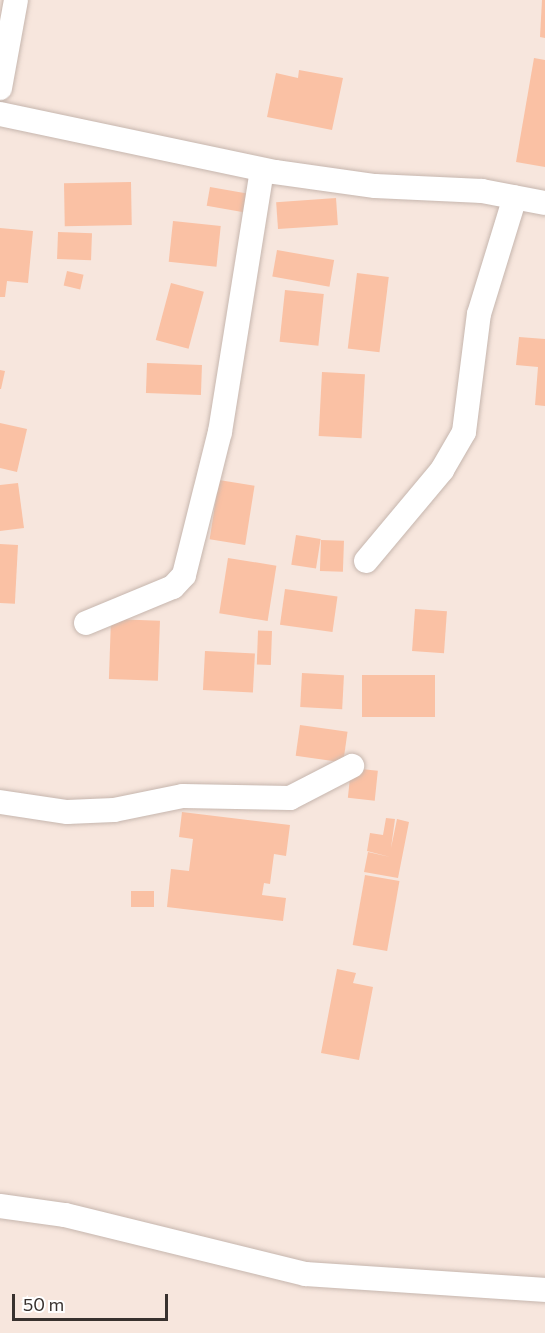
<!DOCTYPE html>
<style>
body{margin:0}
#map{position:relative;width:545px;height:1333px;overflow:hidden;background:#f7e6dd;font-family:Commissioner,sans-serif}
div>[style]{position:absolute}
.building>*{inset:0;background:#fac1a4;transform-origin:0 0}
.roads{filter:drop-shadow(0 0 2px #c6b6ae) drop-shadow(0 0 2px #c6b6ae)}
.minor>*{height:24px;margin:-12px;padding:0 12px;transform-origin:12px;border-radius:12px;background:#fff}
span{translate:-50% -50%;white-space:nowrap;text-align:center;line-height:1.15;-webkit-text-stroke:6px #fff;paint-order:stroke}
.scale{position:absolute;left:12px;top:1294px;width:156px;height:27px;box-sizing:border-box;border:3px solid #38312e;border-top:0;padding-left:8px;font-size:18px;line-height:21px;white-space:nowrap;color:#38312e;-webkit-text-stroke:4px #fff;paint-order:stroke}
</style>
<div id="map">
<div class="building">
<i style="clip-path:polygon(542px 0,545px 0,545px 38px,540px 37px)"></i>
<i style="clip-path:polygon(534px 58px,545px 60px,545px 167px,516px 162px)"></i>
<i style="clip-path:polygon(299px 70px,343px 78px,332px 130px,267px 117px,276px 73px,298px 78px)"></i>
<i style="left:131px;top:182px;width:43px;height:67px;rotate:89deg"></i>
<i style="left:210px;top:187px;width:39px;height:19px;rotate:10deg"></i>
<i style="left:336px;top:198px;width:27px;height:60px;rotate:86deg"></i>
<i style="left:173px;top:221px;width:48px;height:41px;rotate:6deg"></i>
<i style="clip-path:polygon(0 228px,33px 231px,28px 283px,7px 281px,5px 297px,0 297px)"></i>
<i style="left:58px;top:232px;width:34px;height:27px;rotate:2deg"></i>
<i style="left:277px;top:250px;width:58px;height:27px;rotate:10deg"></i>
<i style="left:67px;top:271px;width:17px;height:15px;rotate:13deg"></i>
<i style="left:357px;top:273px;width:32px;height:76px;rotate:7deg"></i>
<i style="left:171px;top:283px;width:34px;height:59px;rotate:15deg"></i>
<i style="left:285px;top:290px;width:39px;height:52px;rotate:6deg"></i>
<i style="clip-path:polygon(519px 337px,545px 339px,545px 406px,535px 405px,538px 367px,516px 365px)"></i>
<i style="left:147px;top:363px;width:55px;height:30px;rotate:2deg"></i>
<i style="clip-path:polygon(0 370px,5px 371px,1px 389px,0 389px)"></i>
<i style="left:322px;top:372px;width:43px;height:64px;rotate:3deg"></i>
<i style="clip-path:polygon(0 423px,27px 429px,17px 472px,0 468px)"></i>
<i style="left:219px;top:480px;width:36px;height:60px;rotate:9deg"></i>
<i style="clip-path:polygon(18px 483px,24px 528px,0 531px,0 485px)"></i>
<i style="left:296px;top:535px;width:25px;height:30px;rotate:9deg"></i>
<i style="left:321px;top:540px;width:23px;height:31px;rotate:2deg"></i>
<i style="left:0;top:544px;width:18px;height:59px;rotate:3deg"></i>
<i style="left:228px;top:558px;width:49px;height:56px;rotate:9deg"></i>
<i style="left:285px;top:589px;width:53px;height:36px;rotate:8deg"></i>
<i style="left:415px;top:609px;width:32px;height:42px;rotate:4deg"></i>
<i style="left:111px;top:619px;width:49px;height:60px;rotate:2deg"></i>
<i style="left:272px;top:631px;width:34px;height:14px;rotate:92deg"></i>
<i style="left:205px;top:651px;width:50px;height:39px;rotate:3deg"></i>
<i style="left:302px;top:673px;width:42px;height:34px;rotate:3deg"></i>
<i style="left:362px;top:675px;width:73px;height:42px"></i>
<i style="left:300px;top:725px;width:48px;height:31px;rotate:8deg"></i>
<i style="left:351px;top:768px;width:27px;height:30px;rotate:6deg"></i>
<i style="clip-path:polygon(182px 812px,290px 825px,286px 856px,274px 854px,270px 884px,264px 883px,262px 895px,286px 898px,283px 921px,167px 907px,171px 869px,189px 871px,193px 839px,179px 837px)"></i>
<i style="clip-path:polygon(386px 818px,395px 819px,391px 848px,397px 819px,409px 822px,398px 878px,364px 872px,368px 852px,390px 857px,367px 851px,370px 833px,383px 835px)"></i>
<i style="left:365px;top:875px;width:35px;height:71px;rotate:10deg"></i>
<i style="left:154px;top:891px;width:16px;height:23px;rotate:90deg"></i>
<i style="clip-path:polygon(337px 969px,356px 973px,353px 983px,373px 987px,359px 1060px,321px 1053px)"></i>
</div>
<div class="roads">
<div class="minor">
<i style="left:0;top:88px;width:89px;rotate:-79.7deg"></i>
<i style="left:0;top:114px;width:281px;rotate:11.9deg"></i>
<i style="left:275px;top:172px;width:101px;rotate:8deg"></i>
<i style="left:375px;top:186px;width:107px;rotate:2.7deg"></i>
<i style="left:482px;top:191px;width:64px;rotate:10.8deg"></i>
<i style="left:366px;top:561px;width:119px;rotate:-50.1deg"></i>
<i style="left:442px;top:470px;width:44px;rotate:-59.9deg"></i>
<i style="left:464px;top:432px;width:119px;rotate:-82.8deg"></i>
<i style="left:479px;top:314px;width:122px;rotate:-72.9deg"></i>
<i style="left:86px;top:623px;width:94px;rotate:-22.5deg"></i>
<i style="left:173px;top:587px;width:16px;rotate:-47deg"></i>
<i style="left:184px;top:575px;width:147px;rotate:-75.9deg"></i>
<i style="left:220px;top:432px;width:265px;rotate:-80.9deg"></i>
<i style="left:0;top:802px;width:68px;rotate:8.5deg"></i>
<i style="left:67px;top:812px;width:47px;rotate:-2.4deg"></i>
<i style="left:114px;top:810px;width:70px;rotate:-11.5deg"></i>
<i style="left:183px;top:796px;width:107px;rotate:1.1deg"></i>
<i style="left:290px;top:798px;width:70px;rotate:-27.3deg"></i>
<i style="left:0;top:1206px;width:66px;rotate:7.9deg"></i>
<i style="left:65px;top:1215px;width:248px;rotate:13.8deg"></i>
<i style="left:306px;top:1274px;width:240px;rotate:3.8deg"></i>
</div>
</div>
<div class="scale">50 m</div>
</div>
